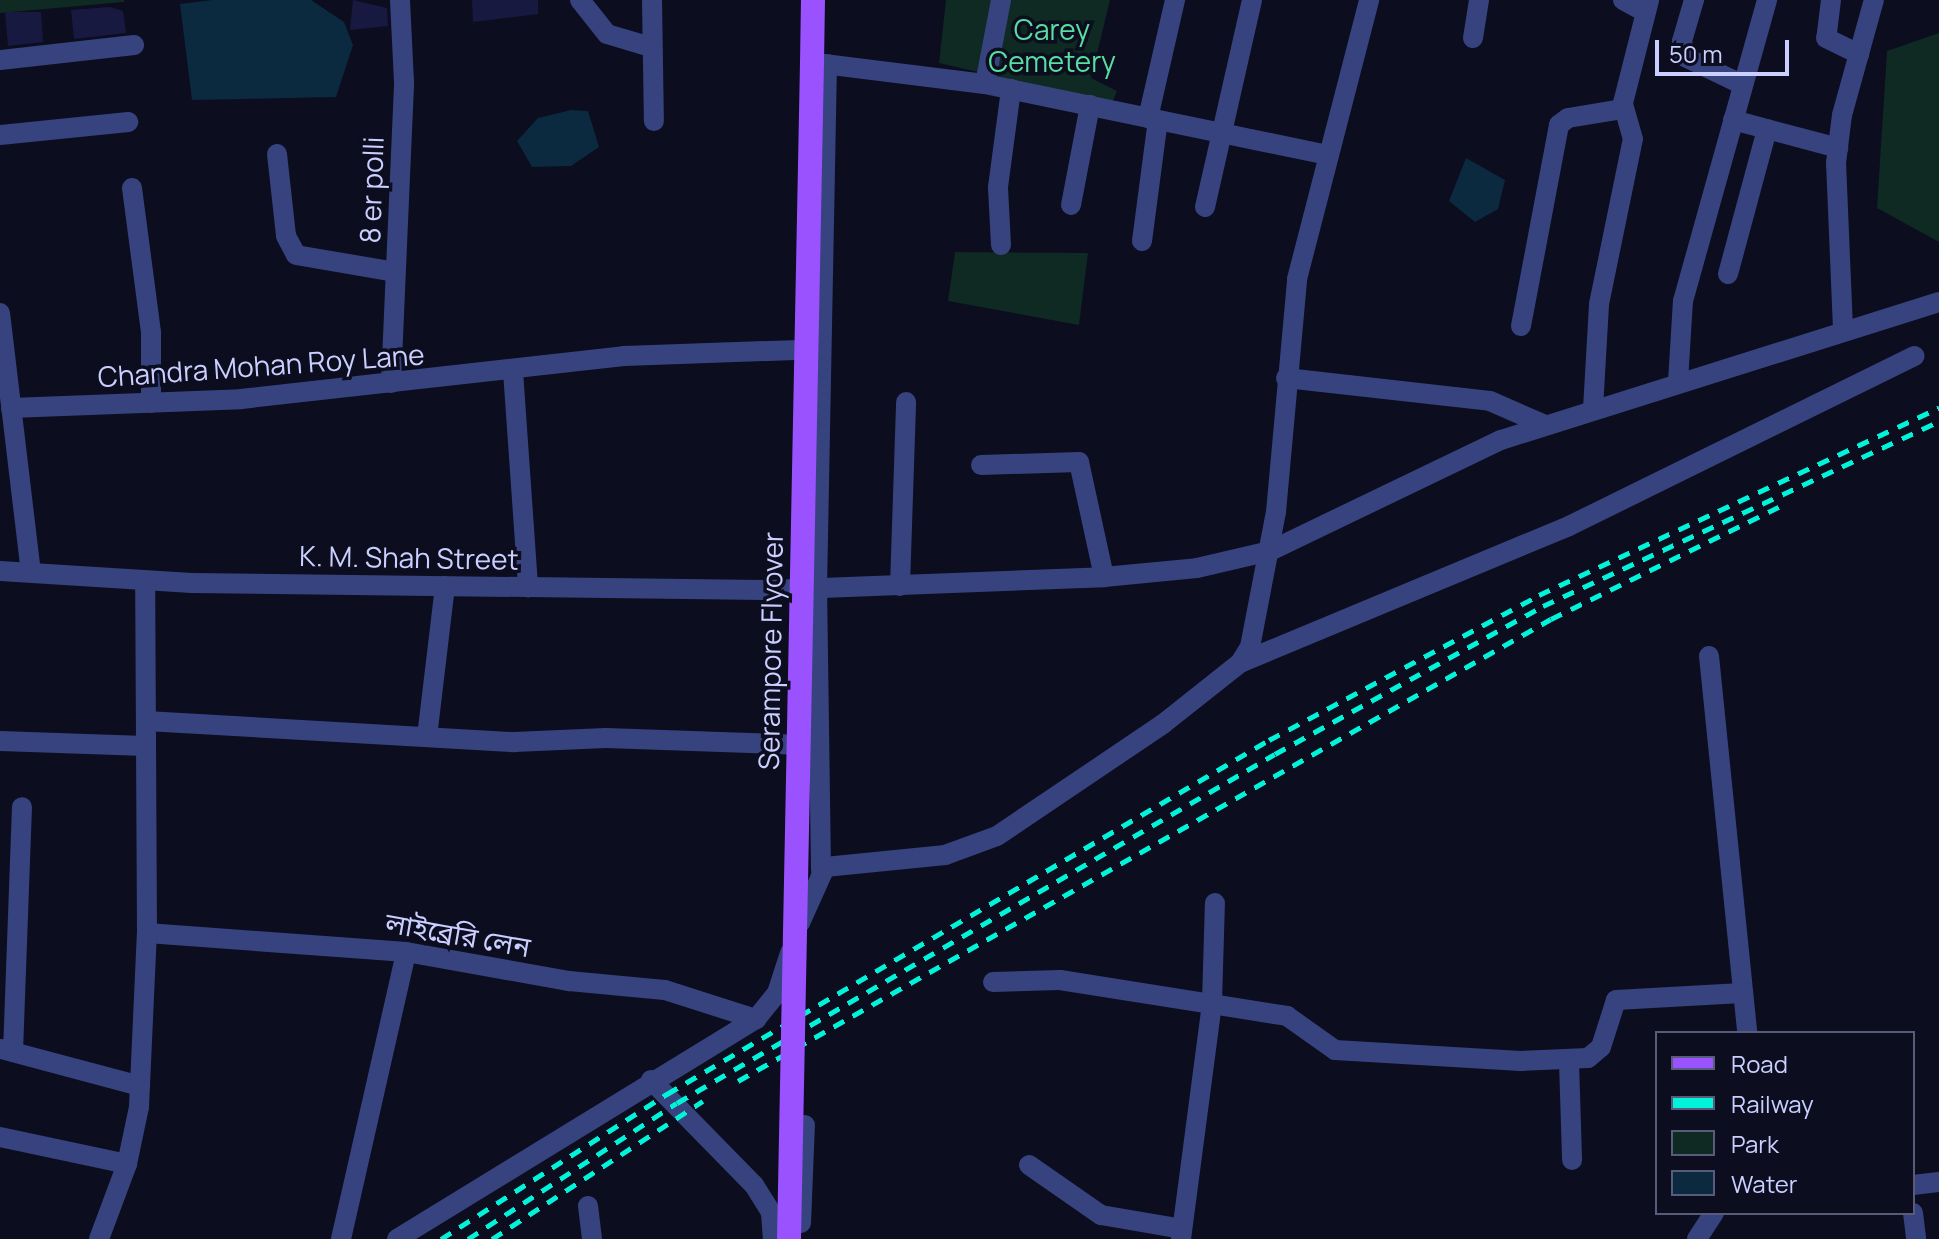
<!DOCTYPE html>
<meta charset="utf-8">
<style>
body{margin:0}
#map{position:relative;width:1939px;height:1239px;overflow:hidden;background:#0c0d1f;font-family:Manrope,"Noto Sans Bengali",sans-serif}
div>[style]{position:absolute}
.green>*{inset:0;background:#0f2923}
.water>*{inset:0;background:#0b293f}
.building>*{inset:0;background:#181940}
.minor>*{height:20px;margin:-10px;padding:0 10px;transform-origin:10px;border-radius:10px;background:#37437e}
.major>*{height:24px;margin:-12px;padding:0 12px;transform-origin:12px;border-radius:12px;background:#9a52fe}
.rail>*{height:5px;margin-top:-2.5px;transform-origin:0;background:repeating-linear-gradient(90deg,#01f4da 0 12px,transparent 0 22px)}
.major-bridge>*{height:24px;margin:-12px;padding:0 12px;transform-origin:12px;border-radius:12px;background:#9a52fe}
span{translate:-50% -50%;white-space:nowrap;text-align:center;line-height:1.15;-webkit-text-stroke:7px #0c0d1f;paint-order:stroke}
.park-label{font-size:28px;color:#57dea0}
.street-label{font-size:28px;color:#cacfff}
.legend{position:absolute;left:1655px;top:1031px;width:260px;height:184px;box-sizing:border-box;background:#0c0d1f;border:2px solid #585b79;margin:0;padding:10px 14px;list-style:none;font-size:24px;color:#cacfff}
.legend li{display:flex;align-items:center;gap:16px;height:40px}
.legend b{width:40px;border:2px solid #585b79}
.scale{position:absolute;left:1655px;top:40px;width:134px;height:36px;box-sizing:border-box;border:4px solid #cacfff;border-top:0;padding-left:10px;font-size:24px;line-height:28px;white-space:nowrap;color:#cacfff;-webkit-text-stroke:6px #0c0d1f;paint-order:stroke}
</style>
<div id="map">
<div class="green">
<i style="clip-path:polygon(0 0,124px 0,124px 2px,0 13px)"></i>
<i style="clip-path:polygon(946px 0,1110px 0,1091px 78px,1117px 91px,1112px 103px,939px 63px)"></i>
<i style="clip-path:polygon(1939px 33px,1939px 242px,1877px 208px,1887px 51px)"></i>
<i style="clip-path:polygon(955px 252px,1088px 253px,1079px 325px,948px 301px)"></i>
</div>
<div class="water">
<i style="clip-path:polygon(212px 0,311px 0,344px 22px,353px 45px,336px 97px,192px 100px,180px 4px)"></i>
<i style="clip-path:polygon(571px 110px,588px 111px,599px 147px,571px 166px,532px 167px,517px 141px,538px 118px)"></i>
<i style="clip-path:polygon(1466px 158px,1505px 180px,1498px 209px,1475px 222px,1449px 201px)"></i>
</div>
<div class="building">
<i style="clip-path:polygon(353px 0,387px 8px,388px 26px,350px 30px)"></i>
<i style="clip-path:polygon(472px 0,538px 0,538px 14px,473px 22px)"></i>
<i style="clip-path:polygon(110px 7px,123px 11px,126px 33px,74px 39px,71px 10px)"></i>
<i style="clip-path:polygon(5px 12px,41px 12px,43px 42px,8px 46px)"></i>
</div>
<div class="minor">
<i style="left:580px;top:0;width:43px;rotate:51.5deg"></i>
<i style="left:607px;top:34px;width:46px;rotate:16.5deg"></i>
<i style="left:652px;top:0;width:121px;rotate:89.1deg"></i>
<i style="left:1623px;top:0;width:25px;rotate:29deg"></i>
<i style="left:1694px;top:0;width:43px;rotate:106.3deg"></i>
<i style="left:1682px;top:41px;width:16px;rotate:79deg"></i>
<i style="left:1685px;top:57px;width:64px;rotate:25.8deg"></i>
<i style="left:1831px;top:0;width:38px;rotate:97deg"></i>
<i style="left:1826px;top:38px;width:37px;rotate:26deg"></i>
<i style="left:1473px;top:38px;width:38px;rotate:-81deg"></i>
<i style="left:0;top:60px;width:135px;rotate:-6.4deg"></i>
<i style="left:816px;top:63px;width:170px;rotate:7.1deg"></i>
<i style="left:985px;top:84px;width:350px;rotate:11.7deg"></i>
<i style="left:985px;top:84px;width:86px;rotate:-79.2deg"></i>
<i style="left:1148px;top:118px;width:121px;rotate:-77.1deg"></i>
<i style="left:1733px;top:120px;width:109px;rotate:14.9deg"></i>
<i style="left:0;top:135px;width:129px;rotate:-5.8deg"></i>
<i style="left:277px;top:154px;width:82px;rotate:83.7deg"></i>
<i style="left:286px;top:236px;width:21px;rotate:62deg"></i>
<i style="left:296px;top:255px;width:100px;rotate:9.7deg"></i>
<i style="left:132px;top:188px;width:145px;rotate:82.5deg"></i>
<i style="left:151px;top:332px;width:71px;rotate:90deg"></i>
<i style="left:1071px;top:205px;width:102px;rotate:-79.2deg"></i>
<i style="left:1205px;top:207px;width:212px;rotate:-77.2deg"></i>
<i style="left:1142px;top:241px;width:122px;rotate:-82.5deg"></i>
<i style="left:1001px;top:245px;width:58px;rotate:-93deg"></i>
<i style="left:998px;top:187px;width:99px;rotate:-82.4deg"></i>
<i style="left:1728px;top:274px;width:150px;rotate:-74.9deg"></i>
<i style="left:0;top:313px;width:261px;rotate:83.2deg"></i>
<i style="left:1521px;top:326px;width:205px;rotate:-79.3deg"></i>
<i style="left:1559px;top:125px;width:11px;rotate:-38deg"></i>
<i style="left:1568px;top:118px;width:56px;rotate:-9.3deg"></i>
<i style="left:1843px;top:329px;width:166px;rotate:-92.4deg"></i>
<i style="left:1836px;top:163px;width:48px;rotate:-82.9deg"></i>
<i style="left:1842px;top:115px;width:119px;rotate:-74.5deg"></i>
<i style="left:513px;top:371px;width:217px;rotate:86deg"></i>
<i style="left:1286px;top:378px;width:205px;rotate:6.4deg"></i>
<i style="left:1490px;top:401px;width:60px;rotate:23.6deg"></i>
<i style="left:1678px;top:382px;width:81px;rotate:-86.5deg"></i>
<i style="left:1683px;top:301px;width:313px;rotate:-74.4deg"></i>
<i style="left:391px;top:383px;width:301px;rotate:-87.5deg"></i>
<i style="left:404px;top:82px;width:82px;rotate:-92.8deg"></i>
<i style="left:11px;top:408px;width:230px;rotate:-2.2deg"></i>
<i style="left:241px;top:399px;width:385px;rotate:-6.4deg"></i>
<i style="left:624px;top:356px;width:197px;rotate:-2deg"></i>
<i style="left:1593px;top:409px;width:105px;rotate:-86.7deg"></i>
<i style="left:1599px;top:304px;width:168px;rotate:-78.4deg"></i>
<i style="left:1633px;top:139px;width:37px;rotate:-106deg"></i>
<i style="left:1623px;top:103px;width:106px;rotate:-75.8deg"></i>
<i style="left:981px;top:465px;width:98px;rotate:-1.8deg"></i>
<i style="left:1079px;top:462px;width:118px;rotate:77.7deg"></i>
<i style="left:0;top:571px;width:192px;rotate:3.6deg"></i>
<i style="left:192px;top:583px;width:577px;rotate:0.7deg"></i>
<i style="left:769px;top:590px;width:335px;rotate:-2.2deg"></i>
<i style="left:1104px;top:577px;width:93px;rotate:-5.5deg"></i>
<i style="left:1197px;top:568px;width:75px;rotate:-13.1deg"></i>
<i style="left:1270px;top:551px;width:256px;rotate:-25.7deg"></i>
<i style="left:1501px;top:440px;width:459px;rotate:-17.5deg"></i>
<i style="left:900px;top:586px;width:184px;rotate:-88.1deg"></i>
<i style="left:1709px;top:656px;width:379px;rotate:84.2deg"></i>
<i style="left:1240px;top:663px;width:356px;rotate:-22.6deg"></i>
<i style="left:1569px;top:526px;width:385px;rotate:-26.2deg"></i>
<i style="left:146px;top:721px;width:369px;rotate:3.3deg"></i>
<i style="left:514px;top:742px;width:92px;rotate:-2.5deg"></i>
<i style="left:606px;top:738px;width:205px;rotate:2deg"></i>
<i style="left:427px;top:737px;width:152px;rotate:-83.2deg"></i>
<i style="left:0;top:741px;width:145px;rotate:2deg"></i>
<i style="left:821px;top:870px;width:281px;rotate:-90.8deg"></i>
<i style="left:817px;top:589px;width:525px;rotate:-88.91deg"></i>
<i style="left:800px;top:923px;width:61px;rotate:-65.9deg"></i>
<i style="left:825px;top:867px;width:121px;rotate:-5.7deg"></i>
<i style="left:945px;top:855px;width:55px;rotate:-20.1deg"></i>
<i style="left:997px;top:836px;width:200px;rotate:-34deg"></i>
<i style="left:1163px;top:724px;width:98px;rotate:-38.4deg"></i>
<i style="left:1240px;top:663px;width:19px;rotate:-58deg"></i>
<i style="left:1250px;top:647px;width:137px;rotate:-79.1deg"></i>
<i style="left:1276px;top:512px;width:234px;rotate:-84.8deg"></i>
<i style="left:1297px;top:279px;width:288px;rotate:-75.5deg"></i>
<i style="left:147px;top:933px;width:260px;rotate:4.2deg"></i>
<i style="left:406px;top:952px;width:166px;rotate:10.1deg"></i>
<i style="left:569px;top:981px;width:96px;rotate:5.4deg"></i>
<i style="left:665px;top:990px;width:96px;rotate:17.7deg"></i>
<i style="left:993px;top:982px;width:67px;rotate:-1.7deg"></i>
<i style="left:1060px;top:980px;width:230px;rotate:9deg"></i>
<i style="left:1287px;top:1016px;width:59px;rotate:35.3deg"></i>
<i style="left:1335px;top:1050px;width:186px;rotate:3.4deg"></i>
<i style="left:1521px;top:1061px;width:67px;rotate:-2.6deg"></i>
<i style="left:1588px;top:1058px;width:17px;rotate:-40deg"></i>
<i style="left:1601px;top:1047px;width:49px;rotate:-72.3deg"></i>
<i style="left:1616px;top:1000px;width:126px;rotate:-3.2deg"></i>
<i style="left:1px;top:1049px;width:144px;rotate:14.9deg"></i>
<i style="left:13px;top:1052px;width:245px;rotate:-87.9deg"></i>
<i style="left:1569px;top:1062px;width:98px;rotate:88.2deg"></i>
<i style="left:651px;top:1080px;width:147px;rotate:45.6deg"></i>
<i style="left:754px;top:1185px;width:32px;rotate:58deg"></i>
<i style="left:771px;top:1212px;width:27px;rotate:86deg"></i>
<i style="left:0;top:1137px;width:130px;rotate:12deg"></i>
<i style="left:1029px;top:1165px;width:88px;rotate:34.8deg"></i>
<i style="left:1101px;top:1215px;width:82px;rotate:9.8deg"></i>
<i style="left:1913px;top:1185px;width:26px;rotate:-7deg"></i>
<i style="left:588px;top:1206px;width:33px;rotate:83deg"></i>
<i style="left:1913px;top:1213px;width:26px;rotate:83deg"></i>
<i style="left:801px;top:1223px;width:98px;rotate:-87.7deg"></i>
<i style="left:99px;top:1239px;width:80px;rotate:-69.5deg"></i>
<i style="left:127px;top:1164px;width:58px;rotate:-78.1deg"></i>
<i style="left:139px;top:1107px;width:174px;rotate:-87.4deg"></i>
<i style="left:147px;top:933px;width:352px;rotate:-90.3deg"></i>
<i style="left:341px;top:1239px;width:294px;rotate:-77.2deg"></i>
<i style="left:397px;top:1239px;width:421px;rotate:-31.5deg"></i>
<i style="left:756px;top:1019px;width:33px;rotate:-51deg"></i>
<i style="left:777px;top:993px;width:42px;rotate:-72deg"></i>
<i style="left:1181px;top:1239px;width:239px;rotate:-82.5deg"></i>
<i style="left:1212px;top:1002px;width:99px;rotate:-88.3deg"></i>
<i style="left:1697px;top:1239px;width:31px;rotate:-57deg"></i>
</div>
<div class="major">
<i style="left:812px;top:63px;width:63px;rotate:-89.1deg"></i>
</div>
<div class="rail">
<i style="left:738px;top:1081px;width:935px;rotate:-29.61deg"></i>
<i style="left:1551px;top:619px;width:261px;rotate:-26.2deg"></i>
<i style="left:441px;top:1239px;width:269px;rotate:-32.7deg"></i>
<i style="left:667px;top:1094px;width:698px;rotate:-30.46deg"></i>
<i style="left:1269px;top:740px;width:306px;rotate:-28.2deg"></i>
<i style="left:1539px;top:595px;width:442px;rotate:-25.1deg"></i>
<i style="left:468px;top:1239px;width:249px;rotate:-33.1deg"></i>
<i style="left:677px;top:1103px;width:692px;rotate:-30.27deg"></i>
<i style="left:1275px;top:754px;width:306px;rotate:-28.9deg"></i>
<i style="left:1543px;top:606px;width:437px;rotate:-25deg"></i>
<i style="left:492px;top:1239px;width:252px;rotate:-33.2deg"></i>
</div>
<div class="major-bridge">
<i style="left:789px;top:1239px;width:1176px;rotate:-88.88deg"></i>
</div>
<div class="park-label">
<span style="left:1052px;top:45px">Carey<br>Cemetery</span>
</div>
<div class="street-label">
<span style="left:371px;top:190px;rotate:-88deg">8 er polli</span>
<span style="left:261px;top:365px;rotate:-4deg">Chandra Mohan Roy Lane</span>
<span style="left:409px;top:557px;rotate:1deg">K. M. Shah Street</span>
<span style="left:770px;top:651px;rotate:-89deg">Serampore Flyover</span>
<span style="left:458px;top:934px;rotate:10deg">লাইব্রেরি লেন</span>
</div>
<ul class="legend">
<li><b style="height:10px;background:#9a52fe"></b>Road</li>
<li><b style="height:10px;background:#01f4da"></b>Railway</li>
<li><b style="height:22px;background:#0f2923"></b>Park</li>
<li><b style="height:22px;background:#0b293f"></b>Water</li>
</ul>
<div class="scale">50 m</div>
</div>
